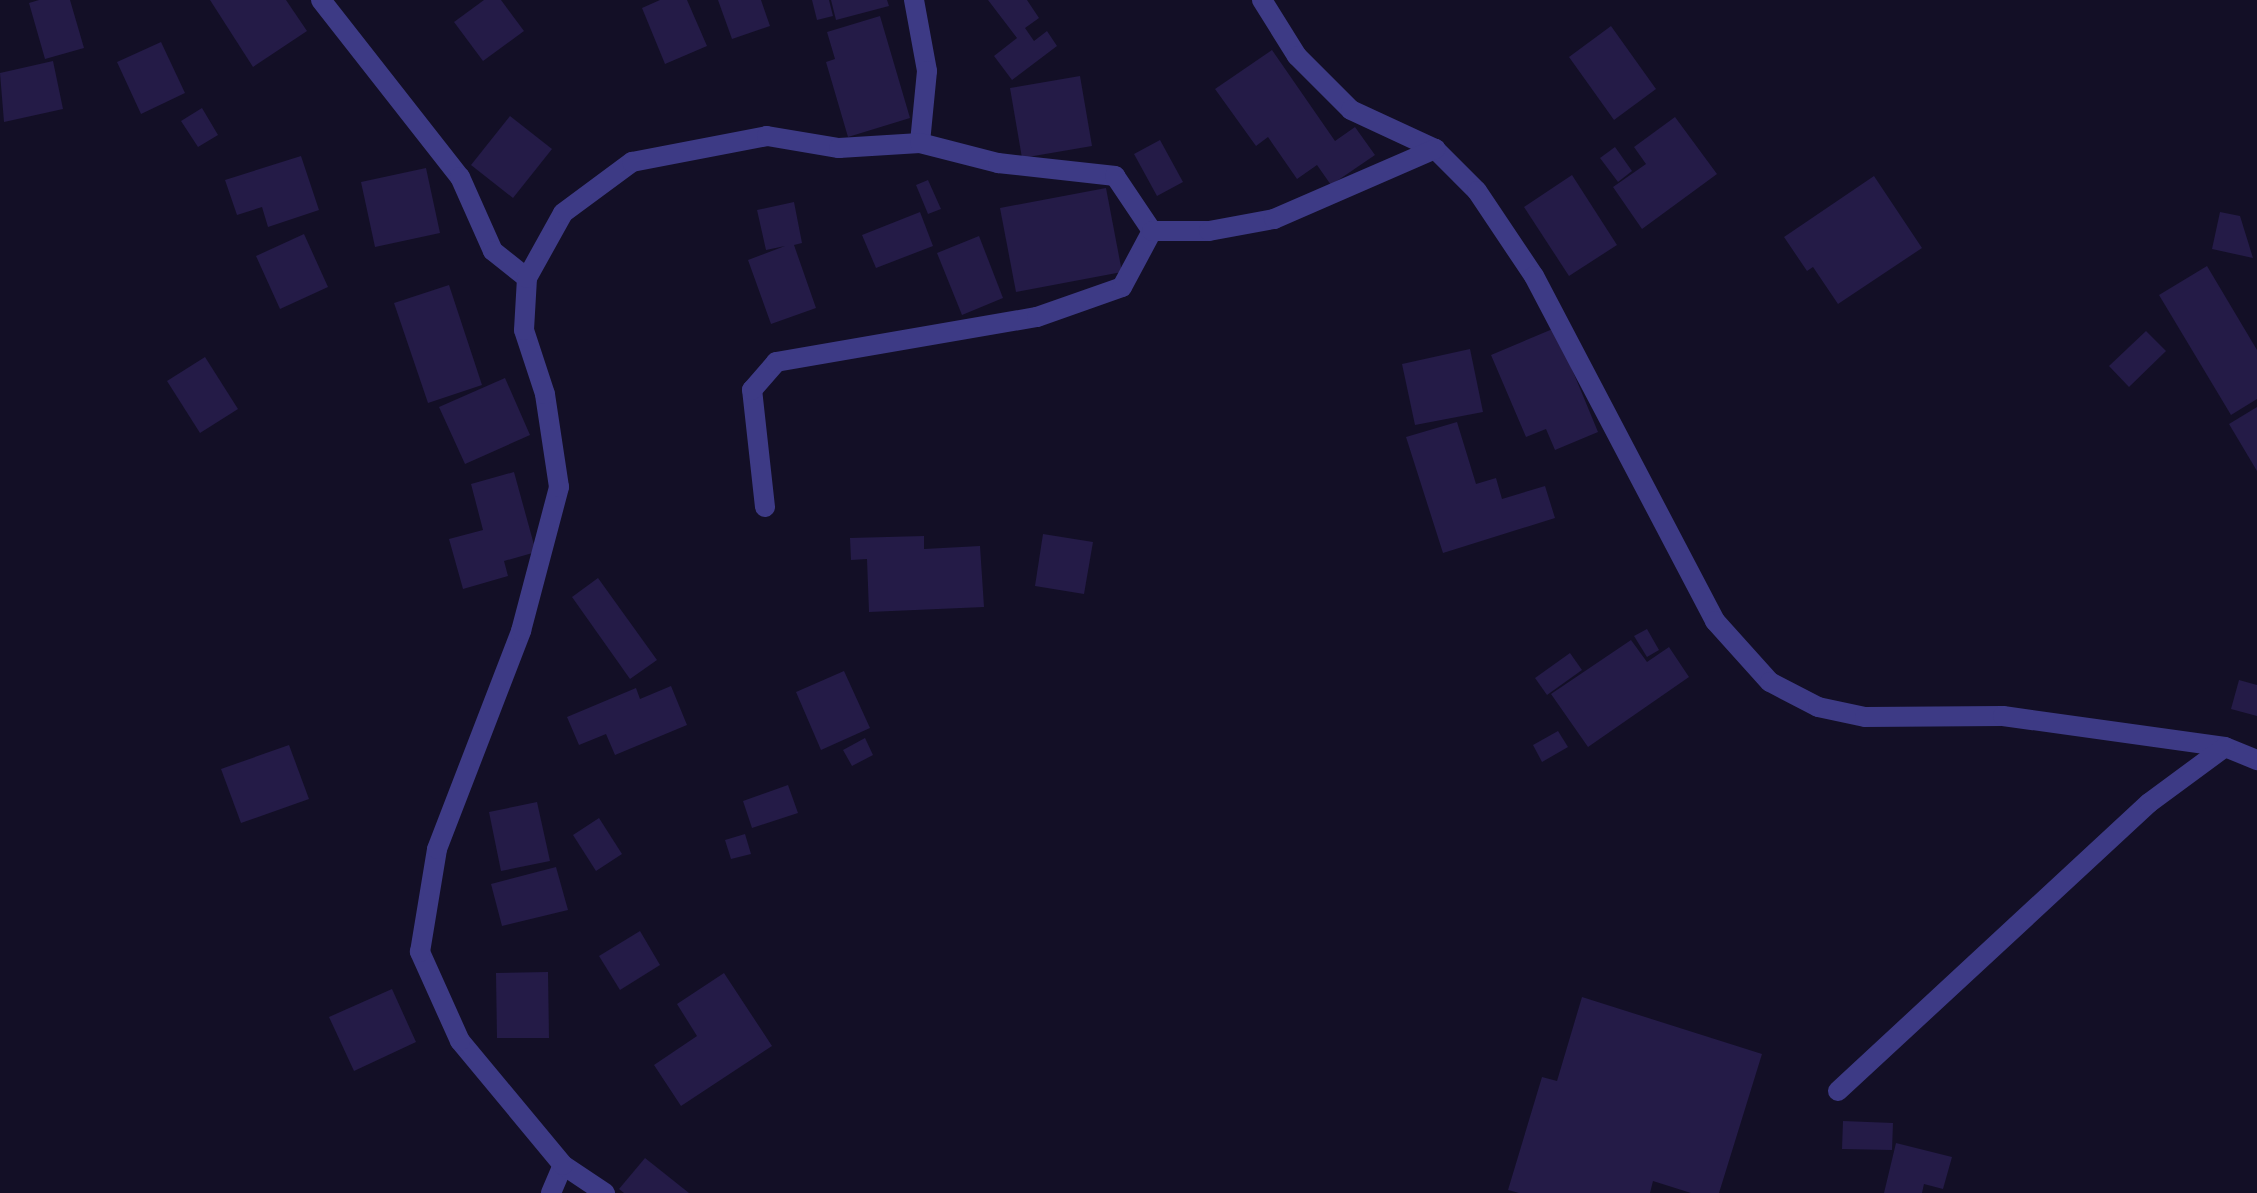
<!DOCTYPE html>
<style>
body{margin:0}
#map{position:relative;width:2257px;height:1193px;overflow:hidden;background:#130f26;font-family:Commissioner,sans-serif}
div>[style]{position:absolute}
.building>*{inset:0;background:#241b47}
.minor>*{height:20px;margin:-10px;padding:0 10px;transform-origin:10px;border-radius:10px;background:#3d3a85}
span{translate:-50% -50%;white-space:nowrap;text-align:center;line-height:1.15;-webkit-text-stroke:8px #130f26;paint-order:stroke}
</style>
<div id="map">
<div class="building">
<i style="clip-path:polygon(39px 0,70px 0,84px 48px,45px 59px,29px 3px)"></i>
<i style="clip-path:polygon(210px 0,286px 0,307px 31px,253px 67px)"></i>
<i style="clip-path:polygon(484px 0,501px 0,524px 31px,483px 61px,454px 22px)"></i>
<i style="clip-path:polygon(660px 0,687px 0,707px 46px,665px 64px,642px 8px)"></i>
<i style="clip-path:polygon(718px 0,761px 0,770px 26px,732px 39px)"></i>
<i style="clip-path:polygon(812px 0,829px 0,833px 16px,817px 20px)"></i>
<i style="clip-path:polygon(831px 0,887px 0,889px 6px,836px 20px)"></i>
<i style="clip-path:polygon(988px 0,1027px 0,1039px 18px,1025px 28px,1034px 41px,1047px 31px,1057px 46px,1012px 80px,994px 56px,1017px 38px)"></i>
<i style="clip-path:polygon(880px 16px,910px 118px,848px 137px,826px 62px,835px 59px,827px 32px)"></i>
<i style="clip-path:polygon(1611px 26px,1656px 89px,1614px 120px,1569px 57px)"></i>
<i style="clip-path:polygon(161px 42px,185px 93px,141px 114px,117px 62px)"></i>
<i style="clip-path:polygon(1272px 50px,1335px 141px,1355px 127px,1375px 155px,1331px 185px,1317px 165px,1297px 179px,1268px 137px,1256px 146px,1215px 89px)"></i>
<i style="clip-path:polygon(53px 61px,63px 109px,4px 122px,0 73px)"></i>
<i style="clip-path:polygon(1080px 76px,1092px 146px,1022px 158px,1010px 88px)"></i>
<i style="clip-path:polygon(202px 108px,218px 135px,198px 147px,181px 121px)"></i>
<i style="clip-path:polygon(510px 116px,552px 149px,513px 198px,471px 165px)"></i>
<i style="clip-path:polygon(1675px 117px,1717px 174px,1642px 229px,1613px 187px,1646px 164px,1634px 147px)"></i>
<i style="clip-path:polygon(1160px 140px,1183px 182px,1157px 196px,1134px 154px)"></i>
<i style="clip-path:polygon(1615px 147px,1632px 171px,1618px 182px,1600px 158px)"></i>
<i style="clip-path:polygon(301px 156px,319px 210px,268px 227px,262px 207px,237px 215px,225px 180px)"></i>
<i style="clip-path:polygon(426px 168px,440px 233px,375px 247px,361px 182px)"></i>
<i style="clip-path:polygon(1572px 175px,1617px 245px,1569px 276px,1524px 207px)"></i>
<i style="clip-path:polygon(1874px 176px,1922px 248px,1838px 304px,1813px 267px,1807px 271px,1784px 237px)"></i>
<i style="clip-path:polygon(928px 180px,941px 209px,928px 214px,916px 185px)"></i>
<i style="clip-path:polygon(1106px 188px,1122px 272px,1016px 292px,1000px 208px)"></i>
<i style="clip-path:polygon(794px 202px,802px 243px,794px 245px,816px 308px,771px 324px,748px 260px,785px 246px,766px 250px,757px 210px)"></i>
<i style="clip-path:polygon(920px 212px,933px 246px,876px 268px,862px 235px)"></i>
<i style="clip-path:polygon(2220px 212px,2240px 216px,2253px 258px,2212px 249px)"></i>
<i style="clip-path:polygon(304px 234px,328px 287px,280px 309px,256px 256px)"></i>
<i style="clip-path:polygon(979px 236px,1003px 298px,962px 315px,937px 253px)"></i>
<i style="clip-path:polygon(2207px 266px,2257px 350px,2257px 399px,2231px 415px,2159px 295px)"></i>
<i style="clip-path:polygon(449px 285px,482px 385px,428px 403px,394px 303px)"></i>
<i style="clip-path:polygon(1555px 328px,1598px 432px,1555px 450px,1546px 429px,1526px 437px,1491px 355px)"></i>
<i style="clip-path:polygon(2146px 331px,2166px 351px,2129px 387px,2109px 366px)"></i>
<i style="clip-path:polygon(1470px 349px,1483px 412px,1415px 425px,1402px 364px)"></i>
<i style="clip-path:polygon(205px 357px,238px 409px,200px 433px,167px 381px)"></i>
<i style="clip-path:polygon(505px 378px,530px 435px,465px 464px,439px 407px)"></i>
<i style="clip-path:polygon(2257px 407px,2257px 471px,2229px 424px)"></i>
<i style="clip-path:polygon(1457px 422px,1476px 484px,1496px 478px,1502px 499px,1545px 486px,1555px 518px,1443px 553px,1406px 437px)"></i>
<i style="clip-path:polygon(514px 472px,536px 552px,504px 561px,508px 576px,463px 589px,449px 539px,483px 530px,471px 484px)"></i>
<i style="clip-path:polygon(1043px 534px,1093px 542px,1084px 594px,1035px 586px)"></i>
<i style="clip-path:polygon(924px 536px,924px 549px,980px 546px,984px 607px,869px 612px,867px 559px,851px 560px,850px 538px)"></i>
<i style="clip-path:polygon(598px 578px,657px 660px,630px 679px,572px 597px)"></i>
<i style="clip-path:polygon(1647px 629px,1659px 650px,1647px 657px,1634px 636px)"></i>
<i style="clip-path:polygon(1631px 640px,1647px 662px,1669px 647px,1689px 677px,1588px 747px,1551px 694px)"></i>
<i style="clip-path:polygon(1570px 653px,1582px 670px,1547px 695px,1535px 678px)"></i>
<i style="clip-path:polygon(844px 671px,870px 728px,821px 750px,796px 692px)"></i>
<i style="clip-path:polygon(2239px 680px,2257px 685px,2257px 716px,2231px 709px)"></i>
<i style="clip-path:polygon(671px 686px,687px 725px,615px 755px,606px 734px,579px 745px,567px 717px,636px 688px,640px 699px)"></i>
<i style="clip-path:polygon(1558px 731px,1568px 747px,1542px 762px,1533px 745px)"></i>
<i style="clip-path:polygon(865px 738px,873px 755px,852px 766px,843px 750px)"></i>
<i style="clip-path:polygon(289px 745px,309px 799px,241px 823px,221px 769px)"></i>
<i style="clip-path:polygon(788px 785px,798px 813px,752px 828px,743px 801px)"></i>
<i style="clip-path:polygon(537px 802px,550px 861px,501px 871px,489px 812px)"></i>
<i style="clip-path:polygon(599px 818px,622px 854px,596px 871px,573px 835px)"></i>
<i style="clip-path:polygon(745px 834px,751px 854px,731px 859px,725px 840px)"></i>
<i style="clip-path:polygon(556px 867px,568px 910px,502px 926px,491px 884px)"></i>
<i style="clip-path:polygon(640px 931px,660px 965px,620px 990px,599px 956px)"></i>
<i style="clip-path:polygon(548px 972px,549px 1038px,497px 1038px,496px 973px)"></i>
<i style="clip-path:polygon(724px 973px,772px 1046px,681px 1106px,654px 1065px,697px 1036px,677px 1004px)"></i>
<i style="clip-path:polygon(392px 989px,416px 1042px,354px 1071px,329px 1017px)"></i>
<i style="clip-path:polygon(1582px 997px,1762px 1054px,1719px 1193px,1691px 1193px,1653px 1181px,1650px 1193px,1519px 1193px,1508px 1190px,1542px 1077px,1557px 1081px)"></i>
<i style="clip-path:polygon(1843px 1121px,1893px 1123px,1892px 1150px,1842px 1149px)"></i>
<i style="clip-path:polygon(1896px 1143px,1952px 1157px,1943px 1189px,1924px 1184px,1922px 1193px,1884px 1193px)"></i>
<i style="clip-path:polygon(645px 1158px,689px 1193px,624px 1193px,619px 1189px)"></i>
</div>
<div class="minor">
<i style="left:321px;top:0;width:225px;rotate:51.9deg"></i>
<i style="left:460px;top:177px;width:81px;rotate:66deg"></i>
<i style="left:493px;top:251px;width:43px;rotate:38.5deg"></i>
<i style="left:914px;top:0;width:72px;rotate:79.6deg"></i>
<i style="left:927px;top:71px;width:72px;rotate:95.6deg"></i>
<i style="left:1262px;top:0;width:66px;rotate:58deg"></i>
<i style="left:1297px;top:56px;width:76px;rotate:45deg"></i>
<i style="left:1351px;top:110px;width:93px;rotate:24.9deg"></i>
<i style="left:1435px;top:149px;width:59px;rotate:45deg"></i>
<i style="left:1477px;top:191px;width:102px;rotate:56.2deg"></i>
<i style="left:1534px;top:276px;width:390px;rotate:62.3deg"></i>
<i style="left:1715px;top:621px;width:82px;rotate:48deg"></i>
<i style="left:1770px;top:682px;width:54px;rotate:27.5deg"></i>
<i style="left:1818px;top:707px;width:48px;rotate:12deg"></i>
<i style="left:1865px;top:717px;width:138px;rotate:-0.4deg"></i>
<i style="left:2003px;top:716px;width:224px;rotate:7.9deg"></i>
<i style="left:2225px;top:747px;width:35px;rotate:22deg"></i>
<i style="left:765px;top:507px;width:118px;rotate:-96.3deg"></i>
<i style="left:752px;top:390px;width:37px;rotate:-49deg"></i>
<i style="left:776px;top:362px;width:265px;rotate:-9.8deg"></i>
<i style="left:1037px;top:317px;width:90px;rotate:-19.4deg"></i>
<i style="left:1122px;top:287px;width:64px;rotate:-61.8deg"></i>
<i style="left:1838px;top:1091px;width:424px;rotate:-42.8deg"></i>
<i style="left:2149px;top:803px;width:94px;rotate:-36.4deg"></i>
<i style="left:551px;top:1193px;width:30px;rotate:-67deg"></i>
<i style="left:605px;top:1193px;width:50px;rotate:-146.3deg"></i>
<i style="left:563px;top:1165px;width:161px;rotate:-129.7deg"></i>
<i style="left:460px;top:1041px;width:98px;rotate:-114.2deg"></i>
<i style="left:420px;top:952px;width:104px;rotate:-80.6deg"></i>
<i style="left:437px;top:849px;width:234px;rotate:-68.9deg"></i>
<i style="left:521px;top:631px;width:149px;rotate:-75.2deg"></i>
<i style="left:559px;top:487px;width:94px;rotate:-98.6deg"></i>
<i style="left:545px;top:394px;width:67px;rotate:-108.2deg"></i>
<i style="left:524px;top:330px;width:52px;rotate:-86.7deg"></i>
<i style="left:527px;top:278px;width:74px;rotate:-61deg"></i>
<i style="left:563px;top:213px;width:86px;rotate:-36.5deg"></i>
<i style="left:632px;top:162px;width:137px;rotate:-10.9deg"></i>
<i style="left:767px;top:136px;width:73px;rotate:9.5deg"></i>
<i style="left:839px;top:148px;width:81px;rotate:-3.5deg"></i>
<i style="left:920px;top:143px;width:81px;rotate:14.4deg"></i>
<i style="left:998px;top:163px;width:118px;rotate:6.3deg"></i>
<i style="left:1115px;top:176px;width:66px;rotate:56.1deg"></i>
<i style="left:1152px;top:231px;width:57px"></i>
<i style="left:1209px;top:231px;width:66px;rotate:-10.5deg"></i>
<i style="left:1274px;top:219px;width:176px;rotate:-23.5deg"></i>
</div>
</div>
